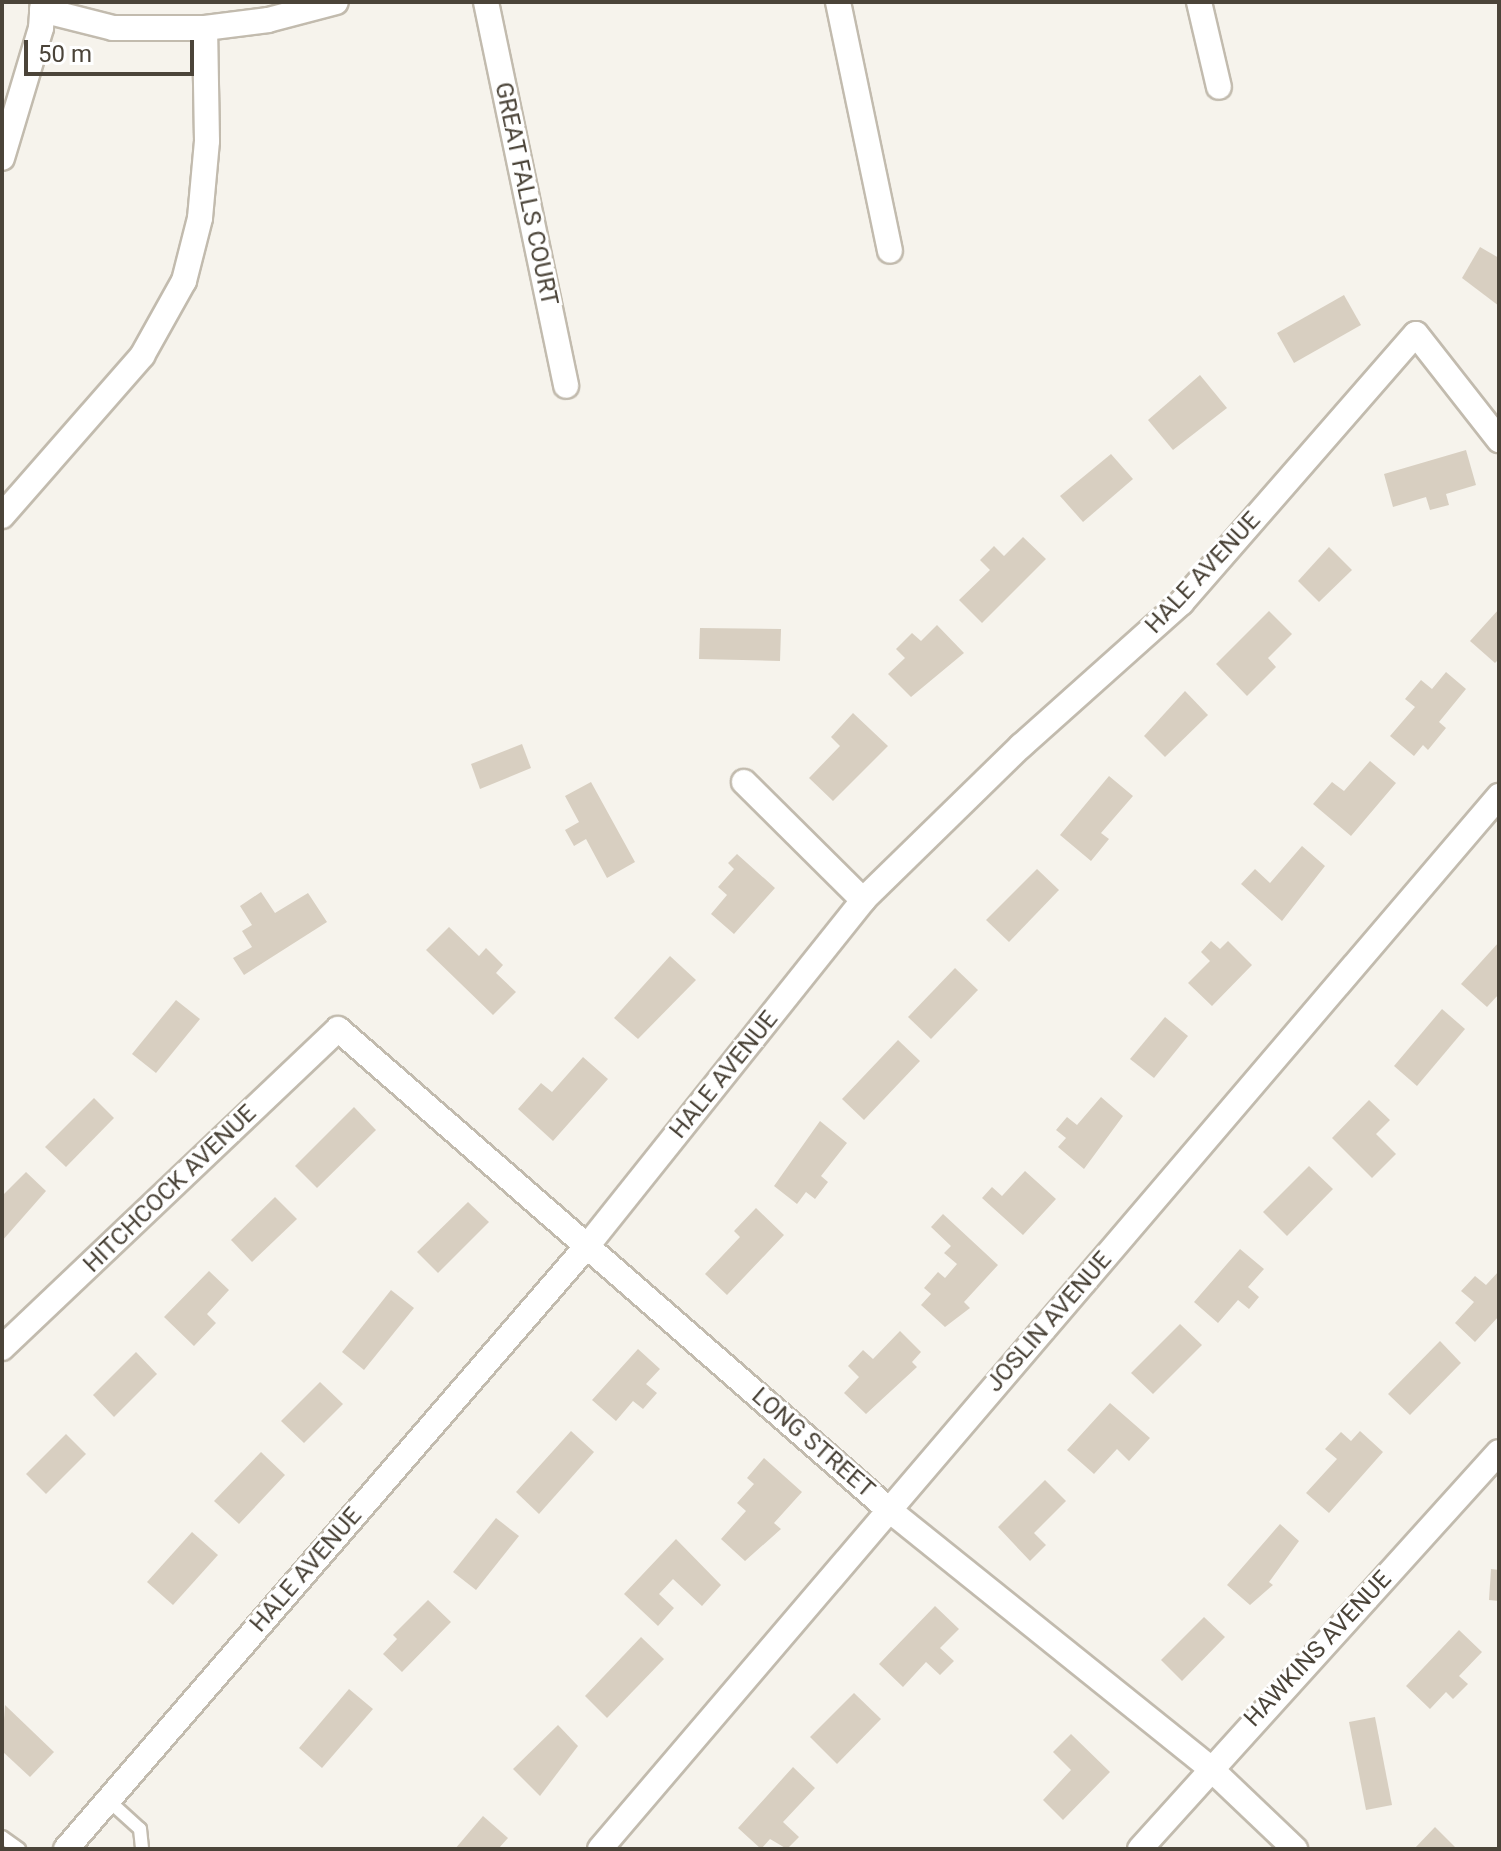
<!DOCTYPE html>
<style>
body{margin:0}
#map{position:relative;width:1501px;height:1851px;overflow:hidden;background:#f6f3ec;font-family:Roboto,sans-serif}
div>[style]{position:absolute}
.building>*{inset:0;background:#d8cfc1}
.roads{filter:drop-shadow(2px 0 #c2bbae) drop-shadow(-2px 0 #c2bbae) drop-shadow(0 2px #c2bbae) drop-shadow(0 -2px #c2bbae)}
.lane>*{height:12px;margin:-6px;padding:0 6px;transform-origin:6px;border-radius:6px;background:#fff}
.street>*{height:24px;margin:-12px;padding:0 12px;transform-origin:12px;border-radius:12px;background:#fff}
span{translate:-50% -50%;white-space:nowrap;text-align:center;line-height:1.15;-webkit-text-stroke:6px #fff;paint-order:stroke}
.street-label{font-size:24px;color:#4b4439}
.frame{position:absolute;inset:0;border:4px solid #4b4439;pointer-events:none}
.scale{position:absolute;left:24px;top:40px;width:170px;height:36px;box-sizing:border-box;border:4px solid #4b4439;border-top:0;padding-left:10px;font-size:24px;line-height:28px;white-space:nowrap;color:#4b4439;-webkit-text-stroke:6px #fff;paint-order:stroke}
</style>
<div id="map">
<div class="building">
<i style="clip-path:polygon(1480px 247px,1499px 258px,1499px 306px,1462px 278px)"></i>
<i style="clip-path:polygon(1344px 295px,1361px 325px,1294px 363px,1277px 333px)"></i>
<i style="clip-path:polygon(1200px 375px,1227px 408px,1173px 450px,1148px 420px)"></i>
<i style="clip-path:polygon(1466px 450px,1476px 485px,1446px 494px,1449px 505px,1430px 510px,1426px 497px,1393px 507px,1384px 474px)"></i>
<i style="clip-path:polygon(1111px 454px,1133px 479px,1083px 522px,1060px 496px)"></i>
<i style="clip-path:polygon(1023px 537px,1046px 559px,982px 623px,959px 600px,990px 570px,980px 560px,994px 546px,1004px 556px)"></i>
<i style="clip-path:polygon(1329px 547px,1352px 570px,1319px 602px,1298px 581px)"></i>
<i style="clip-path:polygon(1499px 609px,1499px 659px,1495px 663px,1470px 641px)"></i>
<i style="clip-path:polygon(1269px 611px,1292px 634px,1268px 658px,1276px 667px,1247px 696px,1216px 664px)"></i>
<i style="clip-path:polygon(937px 625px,964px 653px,911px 697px,888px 674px,905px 658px,896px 649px,912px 633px,921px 641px)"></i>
<i style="clip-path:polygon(700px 628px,781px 629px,780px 661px,699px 659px)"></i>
<i style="clip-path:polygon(1446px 672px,1466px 689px,1439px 722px,1446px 728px,1428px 750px,1423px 745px,1414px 756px,1390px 736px,1415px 707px,1405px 699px,1421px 680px,1432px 689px)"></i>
<i style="clip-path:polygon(1185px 691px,1208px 715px,1165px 757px,1144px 736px)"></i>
<i style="clip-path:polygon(853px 713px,888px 746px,833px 801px,809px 778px,840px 746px,831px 737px)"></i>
<i style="clip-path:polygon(522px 744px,531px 768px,480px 789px,471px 764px)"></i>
<i style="clip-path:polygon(1370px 761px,1396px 783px,1351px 836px,1313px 804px,1332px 782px,1344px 791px)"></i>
<i style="clip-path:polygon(1109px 776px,1133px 796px,1101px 833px,1109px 839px,1091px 861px,1060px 835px)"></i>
<i style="clip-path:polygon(591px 782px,635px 862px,607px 878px,586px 839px,574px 846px,565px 830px,579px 822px,565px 796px)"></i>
<i style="clip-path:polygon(1302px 846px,1325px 866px,1282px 921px,1241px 884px,1255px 869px,1270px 883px)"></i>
<i style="clip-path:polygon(737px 854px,775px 888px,734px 934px,711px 914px,727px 895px,718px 887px,734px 869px,728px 863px)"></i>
<i style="clip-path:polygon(1037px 869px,1059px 890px,1009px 942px,986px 920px)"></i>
<i style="clip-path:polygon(261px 892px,275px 913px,308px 893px,327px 922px,244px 975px,233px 958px,252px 947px,242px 931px,252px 925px,240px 906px)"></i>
<i style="clip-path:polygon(449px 927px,479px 956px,486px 948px,503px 965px,496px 973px,516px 992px,493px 1015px,426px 950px)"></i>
<i style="clip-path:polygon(1211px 941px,1220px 949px,1228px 941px,1252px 965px,1212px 1006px,1188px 983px,1210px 961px,1201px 952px)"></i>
<i style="clip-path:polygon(1499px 942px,1499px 994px,1487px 1007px,1461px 984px)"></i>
<i style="clip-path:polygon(670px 956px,696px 980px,638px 1039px,614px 1018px)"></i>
<i style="clip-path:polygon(955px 968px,978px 990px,931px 1039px,908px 1017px)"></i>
<i style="clip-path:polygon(176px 1000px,200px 1019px,156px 1073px,132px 1054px)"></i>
<i style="clip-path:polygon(1442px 1009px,1465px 1029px,1417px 1086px,1394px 1066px)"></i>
<i style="clip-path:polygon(1165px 1017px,1188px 1036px,1154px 1078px,1130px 1059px)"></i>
<i style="clip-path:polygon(898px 1040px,920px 1061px,864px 1120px,842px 1099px)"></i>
<i style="clip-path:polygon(583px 1057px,608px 1079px,553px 1141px,518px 1109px,541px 1083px,552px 1092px)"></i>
<i style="clip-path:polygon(1101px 1097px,1123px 1116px,1084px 1169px,1058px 1147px,1066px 1138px,1056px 1130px,1067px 1117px,1077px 1125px)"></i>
<i style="clip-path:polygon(94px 1098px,114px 1118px,66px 1167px,45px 1147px)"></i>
<i style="clip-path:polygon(1369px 1100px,1390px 1120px,1376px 1134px,1396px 1154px,1372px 1178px,1332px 1138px)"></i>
<i style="clip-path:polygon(354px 1107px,376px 1130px,317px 1188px,295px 1166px)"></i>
<i style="clip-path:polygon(820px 1121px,847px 1143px,821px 1176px,828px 1182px,815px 1199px,806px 1192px,797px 1204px,774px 1186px)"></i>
<i style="clip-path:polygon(1309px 1166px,1333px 1189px,1287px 1236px,1263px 1212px)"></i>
<i style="clip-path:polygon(1025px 1171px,1056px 1199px,1023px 1235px,982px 1198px,992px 1187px,1002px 1196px)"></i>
<i style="clip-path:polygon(26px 1172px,46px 1191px,2px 1241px,2px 1196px)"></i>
<i style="clip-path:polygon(275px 1197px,297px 1219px,252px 1262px,231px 1240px)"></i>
<i style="clip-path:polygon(468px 1202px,489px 1222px,438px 1273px,417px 1252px)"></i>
<i style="clip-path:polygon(756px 1208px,784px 1235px,727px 1295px,705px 1274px,740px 1237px,734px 1231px)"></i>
<i style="clip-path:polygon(943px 1214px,998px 1265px,964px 1302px,970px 1308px,945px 1327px,921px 1305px,931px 1294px,924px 1288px,938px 1272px,945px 1278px,957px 1264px,944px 1253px,951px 1246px,931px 1227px)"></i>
<i style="clip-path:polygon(1240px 1249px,1264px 1269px,1248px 1287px,1259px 1297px,1249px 1309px,1238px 1300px,1218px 1323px,1194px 1302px)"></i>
<i style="clip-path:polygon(209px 1271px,229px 1290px,207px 1314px,216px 1323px,194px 1346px,164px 1317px)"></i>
<i style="clip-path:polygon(1499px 1271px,1499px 1316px,1475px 1342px,1455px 1323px,1474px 1302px,1461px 1291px,1475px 1276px,1486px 1285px)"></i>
<i style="clip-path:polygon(391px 1290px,414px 1308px,364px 1370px,342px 1352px)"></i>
<i style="clip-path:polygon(1180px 1324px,1202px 1345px,1153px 1394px,1131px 1373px)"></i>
<i style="clip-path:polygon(900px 1331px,921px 1352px,912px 1362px,917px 1367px,866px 1414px,844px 1393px,859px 1377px,848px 1366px,863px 1350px,873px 1359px)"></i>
<i style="clip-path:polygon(1440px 1341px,1461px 1363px,1410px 1415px,1388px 1394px)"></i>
<i style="clip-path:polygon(638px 1349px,660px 1369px,646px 1384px,657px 1393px,643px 1409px,633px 1401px,616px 1421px,592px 1400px)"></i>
<i style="clip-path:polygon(136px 1352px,157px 1374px,114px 1417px,93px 1395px)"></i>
<i style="clip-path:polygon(320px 1382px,343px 1404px,304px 1443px,281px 1421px)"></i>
<i style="clip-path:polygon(1110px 1403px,1150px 1438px,1129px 1461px,1117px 1449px,1094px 1474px,1067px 1450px)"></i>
<i style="clip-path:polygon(571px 1431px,594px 1452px,539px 1514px,516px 1492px)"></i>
<i style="clip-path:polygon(1360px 1431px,1383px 1452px,1329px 1513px,1306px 1493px,1337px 1459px,1325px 1449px,1341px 1432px,1351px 1441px)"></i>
<i style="clip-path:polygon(66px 1434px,86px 1454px,46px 1494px,26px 1474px)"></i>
<i style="clip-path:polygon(261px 1452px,285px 1475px,239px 1524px,214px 1501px)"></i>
<i style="clip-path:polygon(764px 1458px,802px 1492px,774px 1523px,781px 1529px,745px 1561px,721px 1539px,746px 1511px,737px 1503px,754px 1484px,747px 1478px)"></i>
<i style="clip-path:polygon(1045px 1480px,1066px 1501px,1034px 1533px,1046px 1545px,1030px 1561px,998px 1527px)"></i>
<i style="clip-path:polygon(496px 1518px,519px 1536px,476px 1590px,453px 1572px)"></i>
<i style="clip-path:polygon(1280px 1524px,1299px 1541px,1269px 1582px,1273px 1585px,1250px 1605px,1227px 1585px)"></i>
<i style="clip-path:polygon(192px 1532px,218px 1555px,173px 1605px,147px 1582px)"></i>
<i style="clip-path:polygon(676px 1539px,721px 1585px,702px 1606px,673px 1579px,659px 1594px,674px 1608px,658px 1626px,624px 1594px)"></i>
<i style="clip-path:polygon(1491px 1569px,1499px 1570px,1499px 1601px,1489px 1600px)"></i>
<i style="clip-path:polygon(428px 1600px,451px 1622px,402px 1672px,383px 1654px,397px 1639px,393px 1635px)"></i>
<i style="clip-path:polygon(935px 1606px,959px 1629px,940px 1648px,954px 1661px,940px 1675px,926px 1662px,903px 1687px,879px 1664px)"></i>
<i style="clip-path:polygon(1204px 1617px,1225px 1637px,1182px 1681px,1161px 1660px)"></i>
<i style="clip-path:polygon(1459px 1630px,1482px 1652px,1459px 1676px,1468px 1684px,1453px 1699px,1446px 1692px,1430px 1709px,1406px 1686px)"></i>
<i style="clip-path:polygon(641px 1637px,664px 1659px,607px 1718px,585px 1696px)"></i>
<i style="clip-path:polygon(349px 1689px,373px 1709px,322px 1768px,299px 1748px)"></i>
<i style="clip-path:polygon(854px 1693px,881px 1719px,837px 1764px,810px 1737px)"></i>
<i style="clip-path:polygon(5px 1705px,54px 1752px,30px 1777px,2px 1751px)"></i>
<i style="clip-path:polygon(1375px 1717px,1392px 1805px,1366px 1810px,1349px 1722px)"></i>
<i style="clip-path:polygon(558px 1725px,578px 1746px,540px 1796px,513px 1769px)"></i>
<i style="clip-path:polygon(1071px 1734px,1110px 1772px,1063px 1820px,1043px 1800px,1071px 1770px,1053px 1752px)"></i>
<i style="clip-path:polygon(793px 1767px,815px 1788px,783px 1822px,799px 1837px,787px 1849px,770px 1839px,761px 1849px,738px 1828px)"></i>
<i style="clip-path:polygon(483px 1816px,508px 1838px,498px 1849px,455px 1849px)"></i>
<i style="clip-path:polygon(1435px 1827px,1457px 1849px,1414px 1849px)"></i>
</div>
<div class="roads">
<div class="lane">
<i style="left:108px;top:1800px;width:43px;rotate:42.2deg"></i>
<i style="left:140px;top:1829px;width:20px;rotate:84deg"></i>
<i style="left:2px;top:1837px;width:21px;rotate:35deg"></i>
</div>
<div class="street">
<i style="left:486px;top:2px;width:392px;rotate:78.2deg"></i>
<i style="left:838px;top:2px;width:254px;rotate:78.2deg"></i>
<i style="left:1199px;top:2px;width:87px;rotate:76.8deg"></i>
<i style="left:42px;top:10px;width:73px;rotate:14.2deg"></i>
<i style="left:113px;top:28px;width:92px"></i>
<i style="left:205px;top:28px;width:64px;rotate:-7.2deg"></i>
<i style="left:268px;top:20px;width:70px;rotate:-14.8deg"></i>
<i style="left:2px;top:158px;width:136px;rotate:-73.3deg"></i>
<i style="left:41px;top:28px;width:26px;rotate:-86deg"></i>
<i style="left:2px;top:516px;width:213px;rotate:-48.8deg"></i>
<i style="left:142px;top:356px;width:86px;rotate:-60.8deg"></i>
<i style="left:184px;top:281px;width:65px;rotate:-75.7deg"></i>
<i style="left:200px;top:218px;width:77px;rotate:-84.8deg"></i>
<i style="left:207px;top:141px;width:113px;rotate:-91deg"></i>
<i style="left:744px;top:782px;width:168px;rotate:44.8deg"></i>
<i style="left:2px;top:1348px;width:463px;rotate:-43.5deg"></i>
<i style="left:338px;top:1029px;width:730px;rotate:41.11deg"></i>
<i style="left:888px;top:1509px;width:412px;rotate:38.8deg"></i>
<i style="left:1209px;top:1767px;width:119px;rotate:43.6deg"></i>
<i style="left:66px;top:1849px;width:798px;rotate:-49.17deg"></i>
<i style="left:588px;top:1245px;width:441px;rotate:-51.4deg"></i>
<i style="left:863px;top:900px;width:221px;rotate:-44.3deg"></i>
<i style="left:1021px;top:746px;width:215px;rotate:-41.8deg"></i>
<i style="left:1181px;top:603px;width:357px;rotate:-48.9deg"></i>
<i style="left:1416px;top:334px;width:135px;rotate:51.9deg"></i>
<i style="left:600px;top:1849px;width:1385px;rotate:-49.51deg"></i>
<i style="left:1140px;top:1849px;width:535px;rotate:-47.88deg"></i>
</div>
</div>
<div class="street-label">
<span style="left:526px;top:194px;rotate:78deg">GREAT FALLS COURT</span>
<span style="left:1203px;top:573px;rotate:-47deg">HALE AVENUE</span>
<span style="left:724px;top:1075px;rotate:-51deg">HALE AVENUE</span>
<span style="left:170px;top:1189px;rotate:-44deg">HITCHCOCK AVENUE</span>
<span style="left:1049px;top:1322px;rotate:-49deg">JOSLIN AVENUE</span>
<span style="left:813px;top:1443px;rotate:41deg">LONG STREET</span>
<span style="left:306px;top:1570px;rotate:-49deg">HALE AVENUE</span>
<span style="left:1318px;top:1649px;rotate:-47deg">HAWKINS AVENUE</span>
</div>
<div class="frame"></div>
<div class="scale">50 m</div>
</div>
